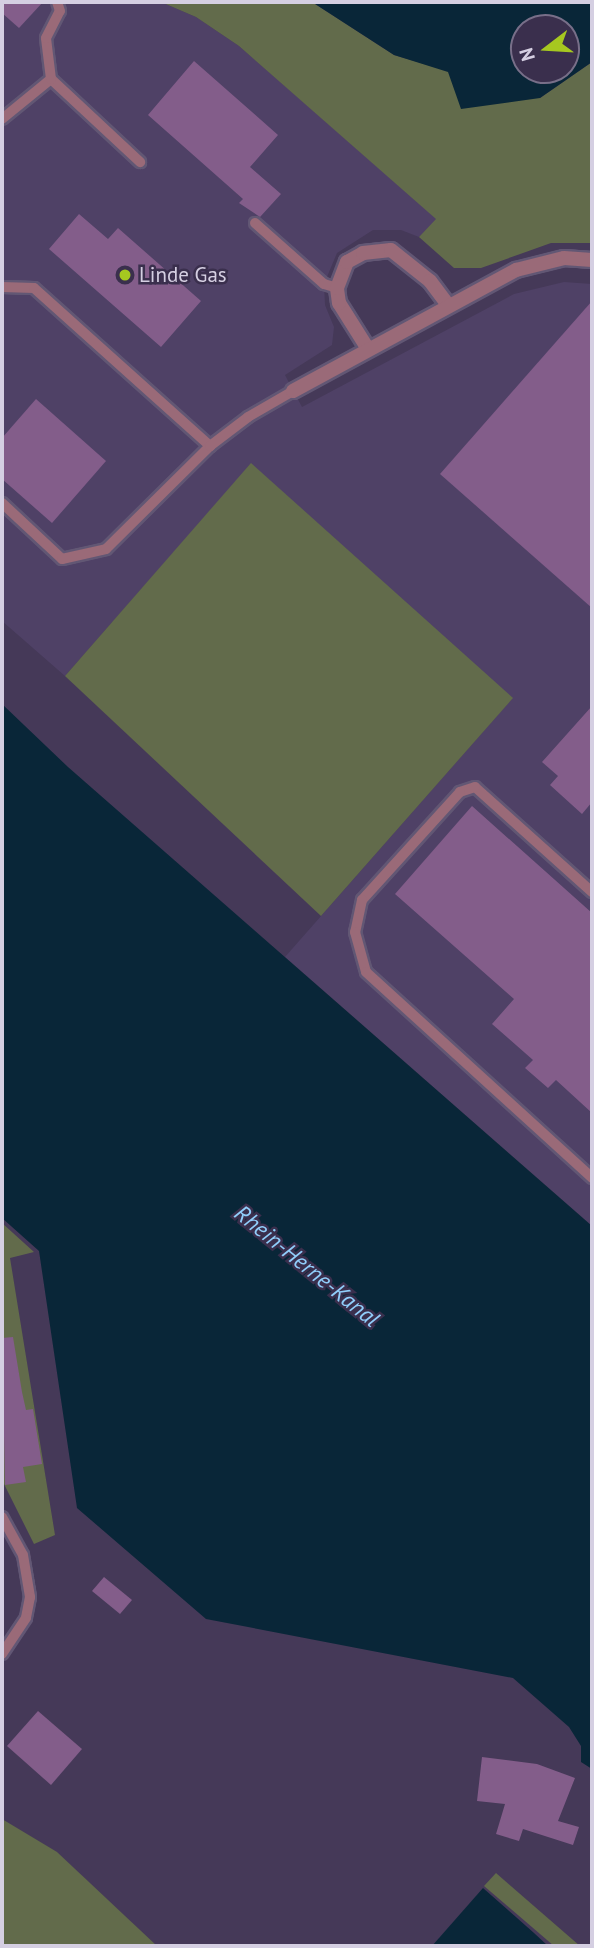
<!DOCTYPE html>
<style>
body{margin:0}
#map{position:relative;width:594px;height:1948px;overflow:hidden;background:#453958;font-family:"PT Sans",sans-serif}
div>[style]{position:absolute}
.built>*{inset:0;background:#4f4166}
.green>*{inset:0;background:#626b4b}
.water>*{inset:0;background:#092638}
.building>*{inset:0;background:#835d8a}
.roads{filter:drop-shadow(2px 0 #625774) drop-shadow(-2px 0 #625774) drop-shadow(0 2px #625774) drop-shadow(0 -2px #625774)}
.service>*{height:10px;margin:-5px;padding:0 5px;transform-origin:5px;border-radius:5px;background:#9a6a78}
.minor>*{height:14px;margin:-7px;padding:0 7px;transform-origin:7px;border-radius:7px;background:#9a6a78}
.dots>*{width:19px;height:19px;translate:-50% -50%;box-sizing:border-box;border:4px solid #3a2f4d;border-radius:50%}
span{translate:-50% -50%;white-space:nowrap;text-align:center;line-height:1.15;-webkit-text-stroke:5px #3a2f4d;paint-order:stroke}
.poi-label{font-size:21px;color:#d5cfe2}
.left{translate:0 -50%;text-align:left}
.water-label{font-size:23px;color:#90cdfa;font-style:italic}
.frame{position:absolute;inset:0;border:4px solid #d5cfe2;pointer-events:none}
.north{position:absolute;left:510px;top:14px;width:70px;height:70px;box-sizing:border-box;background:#3a2f4d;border:2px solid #786f89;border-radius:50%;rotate:253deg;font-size:19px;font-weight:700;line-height:28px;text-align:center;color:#d5cfe2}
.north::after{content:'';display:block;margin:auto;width:24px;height:32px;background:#a6c820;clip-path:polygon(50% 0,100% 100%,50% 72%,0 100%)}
</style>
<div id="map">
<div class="built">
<i style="clip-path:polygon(2px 2px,161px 2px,196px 17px,239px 46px,437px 219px,419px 237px,401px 230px,373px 230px,337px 253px,324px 284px,325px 305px,334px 327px,332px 345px,285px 375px,302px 407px,514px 294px,564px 282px,592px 284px,592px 1226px,285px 957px,512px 699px,251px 464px,65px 676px,2px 621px)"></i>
</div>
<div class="green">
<i style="clip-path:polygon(161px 2px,312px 2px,394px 55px,540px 98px,592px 62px,592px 243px,551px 243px,481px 268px,454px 268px,419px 237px,436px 219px,239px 46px,196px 17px)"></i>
<i style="clip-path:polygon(251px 463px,513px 698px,321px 916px,65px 676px)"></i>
<i style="clip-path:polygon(2px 1223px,34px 1252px,10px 1258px,55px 1535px,34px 1544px,2px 1480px)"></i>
<i style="clip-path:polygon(2px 1819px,57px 1852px,157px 1946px,2px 1946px)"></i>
<i style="clip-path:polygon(496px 1873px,580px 1946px,554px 1946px,484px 1886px)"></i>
</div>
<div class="water">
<i style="clip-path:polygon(evenodd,312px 2px,592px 2px,592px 62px,540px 98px,461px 109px,448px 72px,394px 55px,312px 2px,524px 28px,566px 28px,566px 70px,524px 70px,524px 28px)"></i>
<i style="clip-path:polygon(2px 704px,68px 767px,592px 1226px,592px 1769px,581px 1762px,581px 1746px,569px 1727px,513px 1678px,206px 1619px,77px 1508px,39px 1251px,2px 1218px)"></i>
<i style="clip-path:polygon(483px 1888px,534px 1933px,548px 1946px,432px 1946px)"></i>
</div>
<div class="building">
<i style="clip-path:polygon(2px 2px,43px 2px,19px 28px,2px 13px)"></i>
<i style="clip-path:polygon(194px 61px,278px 135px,250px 167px,281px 194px,260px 217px,239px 203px,243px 199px,148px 115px)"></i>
<i style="clip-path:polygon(79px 214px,108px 239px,118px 228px,201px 301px,161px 347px,49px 249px)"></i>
<i style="clip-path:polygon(592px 301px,592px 608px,440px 474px)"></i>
<i style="clip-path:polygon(36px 399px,106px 461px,52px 523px,2px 479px,2px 438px)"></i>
<i style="clip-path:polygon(592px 706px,592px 802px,582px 814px,550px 785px,558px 776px,542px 762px)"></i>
<i style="clip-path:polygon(472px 806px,592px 913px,592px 1113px,556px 1080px,548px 1088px,525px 1068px,533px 1060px,492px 1024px,514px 999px,395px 894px)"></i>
<i style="clip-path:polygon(13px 1337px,22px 1392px,26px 1410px,33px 1409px,42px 1464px,23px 1467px,26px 1482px,5px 1485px,2px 1338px)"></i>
<i style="clip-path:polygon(104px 1577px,132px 1600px,120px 1614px,92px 1591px)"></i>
<i style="clip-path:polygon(38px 1711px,82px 1749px,51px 1785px,7px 1746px)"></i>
<i style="clip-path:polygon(482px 1757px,537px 1764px,575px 1778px,558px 1821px,579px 1827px,573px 1845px,523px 1829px,519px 1841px,496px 1834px,505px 1804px,477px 1801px)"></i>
</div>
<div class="roads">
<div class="service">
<i style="left:51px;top:79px;width:122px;rotate:43deg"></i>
<i style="left:2px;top:119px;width:63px;rotate:-39.2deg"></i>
<i style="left:51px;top:79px;width:41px;rotate:-97deg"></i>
<i style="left:46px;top:38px;width:30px;rotate:-63deg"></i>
<i style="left:60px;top:11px;width:9px;rotate:-108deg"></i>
<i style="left:255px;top:223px;width:92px;rotate:41.5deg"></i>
<i style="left:324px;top:284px;width:14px;rotate:17deg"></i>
<i style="left:2px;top:287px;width:32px;rotate:2deg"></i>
<i style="left:34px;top:288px;width:237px;rotate:41.9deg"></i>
<i style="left:2px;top:503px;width:82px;rotate:43deg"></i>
<i style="left:62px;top:559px;width:45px;rotate:-12.8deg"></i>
<i style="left:106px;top:549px;width:146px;rotate:-44.7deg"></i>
<i style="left:210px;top:446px;width:48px;rotate:-37.3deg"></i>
<i style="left:248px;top:417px;width:52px;rotate:-30deg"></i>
<i style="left:592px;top:892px;width:157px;rotate:-138.1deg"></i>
<i style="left:475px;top:787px;width:16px;rotate:162deg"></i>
<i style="left:460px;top:792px;width:146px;rotate:132.2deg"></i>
<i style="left:362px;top:900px;width:33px;rotate:102deg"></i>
<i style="left:355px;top:932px;width:41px;rotate:74.6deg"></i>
<i style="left:366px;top:972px;width:306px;rotate:42.3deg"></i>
<i style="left:2px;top:1517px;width:43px;rotate:61.1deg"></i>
<i style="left:23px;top:1555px;width:43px;rotate:80.5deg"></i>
<i style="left:30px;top:1597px;width:21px;rotate:101deg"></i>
<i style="left:26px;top:1618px;width:43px;rotate:123.7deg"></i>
</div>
<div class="minor">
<i style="left:368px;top:349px;width:54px;rotate:-122.2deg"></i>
<i style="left:339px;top:303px;width:15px;rotate:-98deg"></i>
<i style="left:337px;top:288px;width:28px;rotate:-69deg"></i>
<i style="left:347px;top:262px;width:18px;rotate:-29deg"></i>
<i style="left:363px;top:253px;width:28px;rotate:-6deg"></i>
<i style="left:391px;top:250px;width:50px;rotate:38.5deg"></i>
<i style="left:430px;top:281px;width:30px;rotate:53deg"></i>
<i style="left:293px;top:391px;width:254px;rotate:-28.5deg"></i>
<i style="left:516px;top:270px;width:49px;rotate:-14deg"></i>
<i style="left:564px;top:258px;width:28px;rotate:4deg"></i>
</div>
</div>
<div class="dots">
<i style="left:125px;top:275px;background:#a6c820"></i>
</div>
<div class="poi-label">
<span class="left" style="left:139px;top:275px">Linde Gas</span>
</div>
<div class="water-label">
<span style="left:307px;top:1266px;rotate:39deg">Rhein-Herne-Kanal</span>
</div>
<div class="frame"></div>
<div class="north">N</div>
</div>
